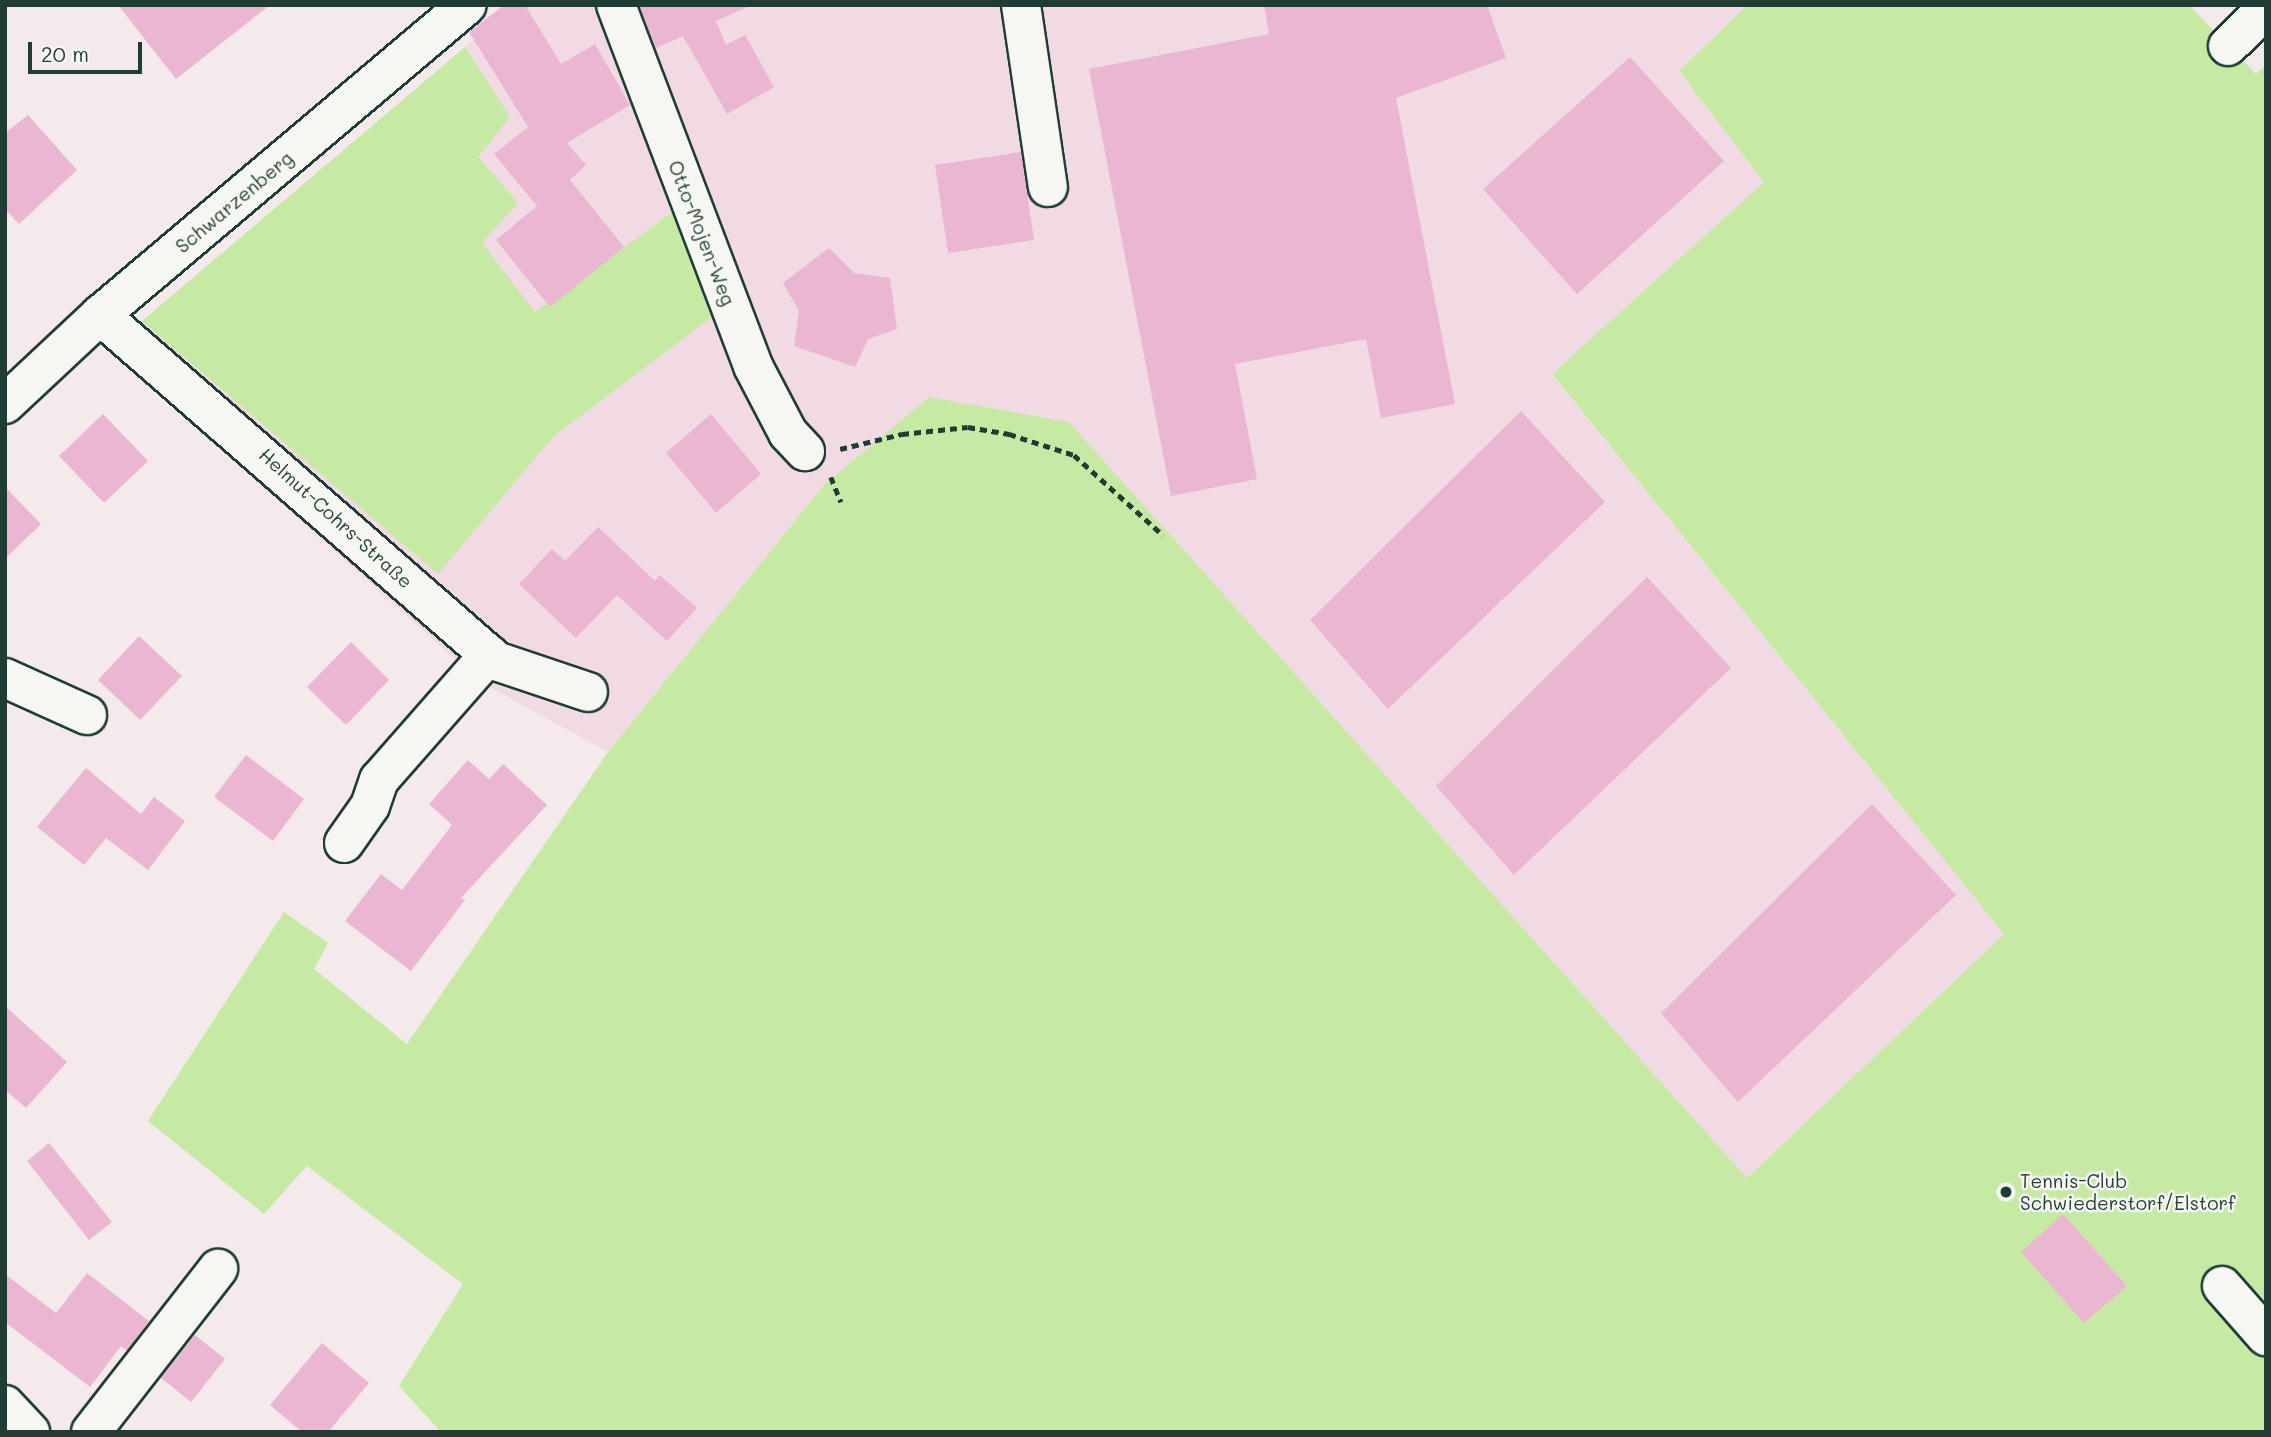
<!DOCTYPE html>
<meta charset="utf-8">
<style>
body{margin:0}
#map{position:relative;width:2271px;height:1437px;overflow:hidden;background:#f4e9eb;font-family:Mali,sans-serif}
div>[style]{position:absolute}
.built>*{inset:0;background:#f1dae3}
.green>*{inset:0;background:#c6eaa4}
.building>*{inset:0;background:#ebb6d1}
.path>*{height:4.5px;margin-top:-2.25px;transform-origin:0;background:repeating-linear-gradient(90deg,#1f3d34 0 7px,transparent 0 12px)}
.roads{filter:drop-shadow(2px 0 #1f3d34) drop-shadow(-2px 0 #1f3d34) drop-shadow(0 2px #1f3d34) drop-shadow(0 -2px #1f3d34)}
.minor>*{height:38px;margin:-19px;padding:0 19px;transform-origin:19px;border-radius:19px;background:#f6f6f2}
.dots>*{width:19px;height:19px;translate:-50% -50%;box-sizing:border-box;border:4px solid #f6f6f2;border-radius:50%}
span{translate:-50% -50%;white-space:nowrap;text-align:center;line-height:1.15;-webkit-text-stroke:5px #f6f6f2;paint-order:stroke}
.street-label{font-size:19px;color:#1f3d34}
.poi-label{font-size:19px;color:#1f3d34}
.left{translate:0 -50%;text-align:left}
.frame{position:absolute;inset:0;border:7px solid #1f3d34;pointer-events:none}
.scale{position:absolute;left:28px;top:42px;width:114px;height:32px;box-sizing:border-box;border:4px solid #1f3d34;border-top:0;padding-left:9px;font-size:21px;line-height:24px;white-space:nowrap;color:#1f3d34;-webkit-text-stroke:5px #f6f6f2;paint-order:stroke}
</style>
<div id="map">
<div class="built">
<i style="clip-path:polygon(515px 5px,1747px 5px,1679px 71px,1764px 182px,1552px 375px,2004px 934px,1747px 1178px,1069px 422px,824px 485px,608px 752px,482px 683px,109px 350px)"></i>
</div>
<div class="green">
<i style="clip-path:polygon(1747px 5px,2189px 5px,2256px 74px,2266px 65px,2266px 1432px,441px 1432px,399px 1386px,463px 1284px,307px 1166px,264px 1214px,148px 1121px,284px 912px,328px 943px,314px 969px,407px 1044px,608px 752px,824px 485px,929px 397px,1069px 422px,1747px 1178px,2004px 934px,1552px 374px,1764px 182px,1679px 71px)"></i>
<i style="clip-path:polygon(465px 47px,510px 117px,478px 157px,518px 203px,482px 243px,535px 312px,674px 211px,716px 314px,553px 437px,438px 574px,142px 321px)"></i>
</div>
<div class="building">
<i style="clip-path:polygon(118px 5px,270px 5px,176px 79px)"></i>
<i style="clip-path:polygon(504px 5px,525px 5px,561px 64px,595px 44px,630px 105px,567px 143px,586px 165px,570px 180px,624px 247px,550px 307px,496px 240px,537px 206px,494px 154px,528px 127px,469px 32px)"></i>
<i style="clip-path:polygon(639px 5px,752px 5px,716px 21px,726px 45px,745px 35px,774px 87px,727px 114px,683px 36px,656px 48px)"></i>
<i style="clip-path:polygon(1264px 5px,1487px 5px,1506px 58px,1396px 98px,1455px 404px,1381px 418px,1366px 339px,1235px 364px,1257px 479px,1171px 496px,1089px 69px,1269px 34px)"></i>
<i style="clip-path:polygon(1630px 57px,1724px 161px,1577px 294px,1483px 189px)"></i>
<i style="clip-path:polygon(28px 115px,77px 170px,19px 224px,5px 209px,5px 133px)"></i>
<i style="clip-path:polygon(1021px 152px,1034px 240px,948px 253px,935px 165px)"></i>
<i style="clip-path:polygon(829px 248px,854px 273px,890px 278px,897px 329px,868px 339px,855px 367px,794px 346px,799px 311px,783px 283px)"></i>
<i style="clip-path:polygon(1521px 411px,1605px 502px,1388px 709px,1310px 620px)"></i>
<i style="clip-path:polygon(103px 414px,148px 461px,104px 503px,59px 456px)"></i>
<i style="clip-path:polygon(711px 414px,761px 474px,716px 513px,666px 453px)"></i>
<i style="clip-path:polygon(5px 487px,41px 524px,5px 559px)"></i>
<i style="clip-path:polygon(598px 527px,655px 581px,660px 575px,697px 608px,667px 641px,617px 595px,576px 638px,519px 584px,552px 549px,565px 561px)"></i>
<i style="clip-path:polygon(1647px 577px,1731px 668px,1514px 875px,1436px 786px)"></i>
<i style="clip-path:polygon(139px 636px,182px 676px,140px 720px,98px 680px)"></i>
<i style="clip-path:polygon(351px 642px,389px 680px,346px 725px,307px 687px)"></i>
<i style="clip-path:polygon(246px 755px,304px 799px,273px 841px,214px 797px)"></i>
<i style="clip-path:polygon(468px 760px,489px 779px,503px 764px,547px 805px,461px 898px,465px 900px,411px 971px,345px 921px,381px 874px,402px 890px,452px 825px,429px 804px)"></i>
<i style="clip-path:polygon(86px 768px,141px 814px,154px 797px,185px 821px,148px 870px,106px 838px,84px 865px,37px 827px)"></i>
<i style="clip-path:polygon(1872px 804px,1956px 895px,1738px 1102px,1661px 1013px)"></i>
<i style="clip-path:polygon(5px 1006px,67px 1062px,26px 1108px,5px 1090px)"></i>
<i style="clip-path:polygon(49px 1143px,112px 1222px,89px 1240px,27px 1161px)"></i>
<i style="clip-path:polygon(2063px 1214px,2127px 1286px,2084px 1323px,2021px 1252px)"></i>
<i style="clip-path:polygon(87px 1273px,149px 1321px,127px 1351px,121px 1346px,90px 1387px,5px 1322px,5px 1274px,56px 1313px)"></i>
<i style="clip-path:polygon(195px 1335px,225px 1359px,191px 1402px,161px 1378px)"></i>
<i style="clip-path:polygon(322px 1343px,369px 1383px,328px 1432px,302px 1432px,270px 1405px)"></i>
</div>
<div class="path">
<i style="left:840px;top:449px;width:64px;rotate:-13.6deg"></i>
<i style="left:902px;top:434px;width:66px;rotate:-6.1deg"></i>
<i style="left:968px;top:427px;width:42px;rotate:9.7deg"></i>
<i style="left:1009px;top:434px;width:68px;rotate:17.9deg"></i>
<i style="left:1074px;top:455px;width:120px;rotate:42deg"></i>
<i style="left:831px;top:477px;width:27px;rotate:68deg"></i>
</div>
<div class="roads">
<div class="minor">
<i style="left:616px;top:5px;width:386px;rotate:69.2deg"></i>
<i style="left:753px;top:366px;width:76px;rotate:62.4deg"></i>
<i style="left:788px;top:433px;width:25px;rotate:47deg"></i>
<i style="left:1021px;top:5px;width:184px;rotate:81.6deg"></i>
<i style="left:2228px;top:46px;width:53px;rotate:-44.2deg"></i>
<i style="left:100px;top:315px;width:526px;rotate:41.14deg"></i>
<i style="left:496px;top:661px;width:97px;rotate:18.6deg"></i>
<i style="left:5px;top:404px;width:130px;rotate:-43.1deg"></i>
<i style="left:100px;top:315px;width:480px;rotate:-40.2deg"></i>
<i style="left:5px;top:678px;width:90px;rotate:24.3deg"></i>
<i style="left:344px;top:843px;width:45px;rotate:-54.9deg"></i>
<i style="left:370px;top:806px;width:28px;rotate:-71deg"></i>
<i style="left:379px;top:780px;width:167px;rotate:-48.7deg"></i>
<i style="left:2222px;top:1286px;width:67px;rotate:48.7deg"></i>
<i style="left:5px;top:1405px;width:37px;rotate:47deg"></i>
<i style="left:91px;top:1432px;width:207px;rotate:-52.1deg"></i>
</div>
</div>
<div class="dots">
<i style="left:2006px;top:1192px;background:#1f3d34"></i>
</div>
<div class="street-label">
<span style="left:234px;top:202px;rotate:-40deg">Schwarzenberg</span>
<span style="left:702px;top:233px;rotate:69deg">Otto-Mojen-Weg</span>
<span style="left:336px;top:518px;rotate:42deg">Helmut-Cohrs-Straße</span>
</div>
<div class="poi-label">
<span class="left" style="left:2020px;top:1192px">Tennis-Club<br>Schwiederstorf/Elstorf</span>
</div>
<div class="frame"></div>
<div class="scale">20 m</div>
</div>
